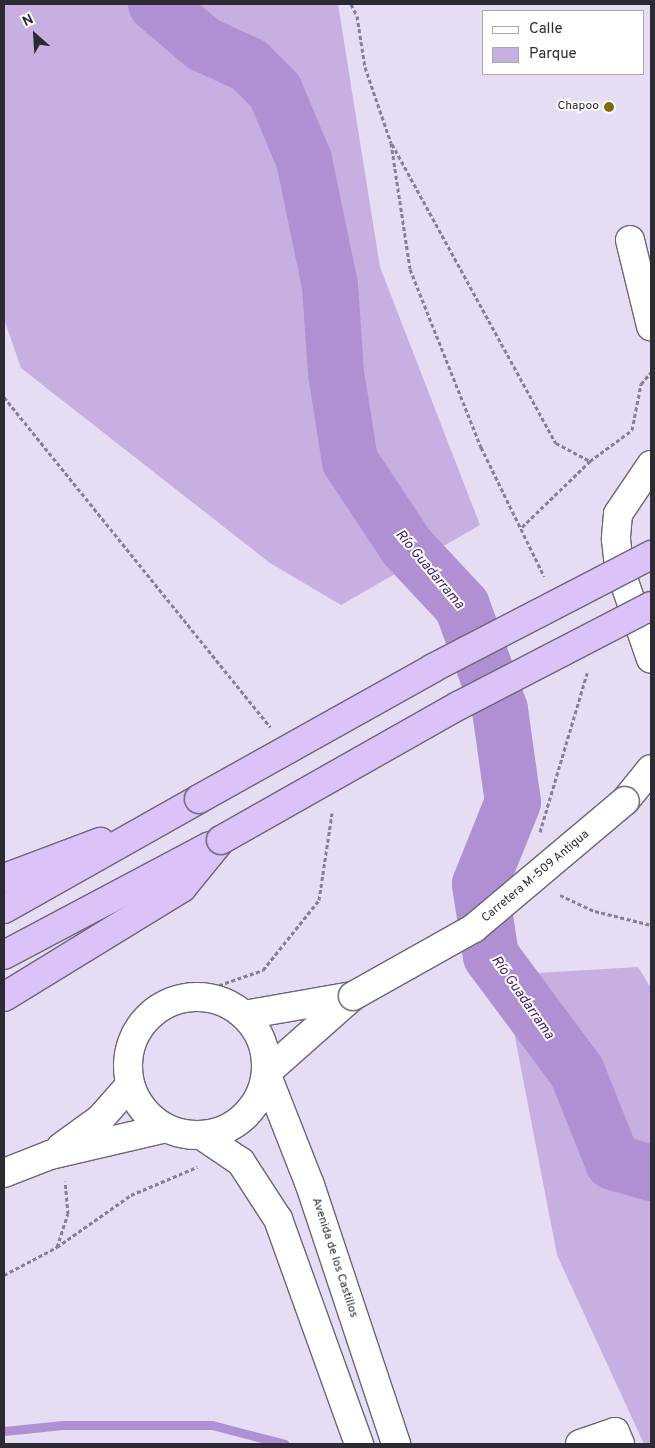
<!DOCTYPE html>
<meta charset="utf-8">
<style>
body{margin:0}
#map{position:relative;width:655px;height:1448px;overflow:hidden;background:#e6dcf3;font-family:Overpass,sans-serif}
div>[style]{position:absolute}
.green>*{inset:0;background:#c7afe2}
.stream>*{height:9px;margin:-4.5px;padding:0 4.5px;transform-origin:4.5px;border-radius:4.5px;background:#af90d2}
.river>*{height:56px;margin:-28px;padding:0 28px;transform-origin:28px;border-radius:28px;background:#af90d2}
.path>*{height:3px;margin-top:-1.5px;transform-origin:0;background:repeating-linear-gradient(90deg,#878090 0 4px,transparent 0 6.5px)}
.roads{filter:drop-shadow(1px 0 #6d6478) drop-shadow(-1px 0 #6d6478) drop-shadow(0 1px #6d6478) drop-shadow(0 -1px #6d6478)}
.minor>*{height:28px;margin:-14px;padding:0 14px;transform-origin:14px;border-radius:14px;background:#fff}
.minor>.ring{margin:-14px;padding:0;box-sizing:content-box;background:none;border:28px solid #fff;border-radius:50%}
.highway>*{height:28px;margin:-14px;padding:0 14px;transform-origin:14px;border-radius:14px;background:#dbc2f8}
.bridges{filter:drop-shadow(1px 0 #6d6478) drop-shadow(-1px 0 #6d6478) drop-shadow(0 1px #6d6478) drop-shadow(0 -1px #6d6478)}
.minor-bridge>*{height:28px;margin:-14px;padding:0 14px;transform-origin:14px;border-radius:14px;background:#fff}
.highway-bridge>*{height:28px;margin:-14px;padding:0 14px;transform-origin:14px;border-radius:14px;background:#dbc2f8}
.dots>*{width:14px;height:14px;translate:-50% -50%;box-sizing:border-box;border:2px solid #fff;border-radius:50%}
span{translate:-50% -50%;white-space:nowrap;text-align:center;line-height:1.15;-webkit-text-stroke:4px #fff;paint-order:stroke}
.poi-label{font-size:12px;color:#2e2a33}
.right{translate:-100% -50%;text-align:right}
.street-label{font-size:12px;color:#2e2a33}
.water-label{font-size:14px;color:#421664;font-style:italic}
.frame{position:absolute;inset:0;border:5px solid #2e2a33;pointer-events:none}
.legend{position:absolute;left:482px;top:10px;width:162px;height:65px;box-sizing:border-box;background:#fff;border:1px solid #abaaad;margin:0;padding:6px 9px;list-style:none;font-size:15px;color:#2e2a33}
.legend li{display:flex;align-items:center;gap:10px;height:25px}
.legend b{width:25px;border:1px solid #abaaad}
.north{position:absolute;left:10px;top:10px;width:50px;height:50px;-webkit-text-stroke:4px #fff;paint-order:stroke;rotate:334deg;font-size:14px;font-weight:700;line-height:20px;text-align:center;color:#2e2a33}
.north::after{content:'';display:block;margin:auto;width:18px;height:22px;background:#2e2a33;clip-path:polygon(50% 0,100% 100%,50% 72%,0 100%)}
</style>
<div id="map">
<div class="green">
<i style="clip-path:polygon(4px 4px,338px 4px,380px 267px,480px 525px,341px 605px,270px 563px,21px 368px,4px 319px)"></i>
<i style="clip-path:polygon(638px 967px,651px 988px,651px 1444px,644px 1444px,557px 1255px,503px 975px)"></i>
</div>
<div class="stream">
<i style="left:4px;top:1431px;width:59px;rotate:-5.8deg"></i>
<i style="left:63px;top:1425px;width:149px"></i>
<i style="left:212px;top:1425px;width:75px;rotate:14.6deg"></i>
</div>
<div class="river">
<i style="left:156px;top:4px;width:62px;rotate:40.4deg"></i>
<i style="left:203px;top:44px;width:51px;rotate:24.5deg"></i>
<i style="left:249px;top:65px;width:37px;rotate:45deg"></i>
<i style="left:275px;top:91px;width:75px;rotate:67.2deg"></i>
<i style="left:304px;top:160px;width:128px;rotate:78.3deg"></i>
<i style="left:330px;top:285px;width:88px;rotate:86.1deg"></i>
<i style="left:336px;top:373px;width:89px;rotate:81deg"></i>
<i style="left:350px;top:461px;width:103px;rotate:56.5deg"></i>
<i style="left:407px;top:547px;width:81px;rotate:47deg"></i>
<i style="left:462px;top:606px;width:111px;rotate:69.9deg"></i>
<i style="left:500px;top:710px;width:93px;rotate:82deg"></i>
<i style="left:513px;top:802px;width:88px;rotate:111.9deg"></i>
<i style="left:480px;top:884px;width:73px;rotate:81.3deg"></i>
<i style="left:491px;top:956px;width:144px;rotate:53.4deg"></i>
<i style="left:577px;top:1072px;width:97px;rotate:68.2deg"></i>
<i style="left:613px;top:1162px;width:40px;rotate:16deg"></i>
</div>
<div class="path">
<i style="left:351px;top:4px;width:13px;rotate:63deg"></i>
<i style="left:357px;top:16px;width:52px;rotate:81.1deg"></i>
<i style="left:365px;top:67px;width:80px;rotate:71.1deg"></i>
<i style="left:391px;top:143px;width:127px;rotate:81.4deg"></i>
<i style="left:410px;top:269px;width:192px;rotate:68.3deg"></i>
<i style="left:481px;top:447px;width:144px;rotate:64deg"></i>
<i style="left:392px;top:144px;width:341px;rotate:61.3deg"></i>
<i style="left:556px;top:443px;width:38px;rotate:28deg"></i>
<i style="left:4px;top:397px;width:424px;rotate:51.1deg"></i>
<i style="left:522px;top:527px;width:95px;rotate:-44.1deg"></i>
<i style="left:590px;top:461px;width:52px;rotate:-36.4deg"></i>
<i style="left:632px;top:430px;width:47px;rotate:-78.9deg"></i>
<i style="left:641px;top:384px;width:16px;rotate:-50deg"></i>
<i style="left:540px;top:832px;width:166px;rotate:-73.5deg"></i>
<i style="left:560px;top:895px;width:38px;rotate:25deg"></i>
<i style="left:595px;top:911px;width:58px;rotate:14deg"></i>
<i style="left:176px;top:1000px;width:92px;rotate:-19deg"></i>
<i style="left:263px;top:970px;width:90px;rotate:-51.3deg"></i>
<i style="left:319px;top:900px;width:88px;rotate:-81.5deg"></i>
<i style="left:57px;top:1247px;width:90px;rotate:-35.1deg"></i>
<i style="left:131px;top:1195px;width:72px;rotate:-23deg"></i>
<i style="left:4px;top:1275px;width:60px;rotate:-27.8deg"></i>
<i style="left:57px;top:1247px;width:35px;rotate:-72deg"></i>
<i style="left:68px;top:1214px;width:33px;rotate:-95deg"></i>
</div>
<div class="roads">
<div class="minor">
<i style="left:630px;top:240px;width:89px;rotate:76.3deg"></i>
<i style="left:651px;top:465px;width:59px;rotate:124deg"></i>
<i style="left:618px;top:514px;width:25px;rotate:95deg"></i>
<i style="left:616px;top:539px;width:28px;rotate:84deg"></i>
<i style="left:619px;top:567px;width:97px;rotate:70.8deg"></i>
<i style="left:625px;top:801px;width:41px;rotate:-50.9deg"></i>
<i class="ring" style="left:128px;top:997px;width:110px;height:110px"></i>
<i style="left:244px;top:1015px;width:111px;rotate:-9.9deg"></i>
<i style="left:266px;top:1073px;width:120px;rotate:68.6deg"></i>
<i style="left:310px;top:1185px;width:273px;rotate:71.6deg"></i>
<i style="left:266px;top:1073px;width:116px;rotate:-41.5deg"></i>
<i style="left:201px;top:1135px;width:48px;rotate:34deg"></i>
<i style="left:241px;top:1162px;width:68px;rotate:57deg"></i>
<i style="left:278px;top:1219px;width:239px;rotate:70.2deg"></i>
<i style="left:61px;top:1147px;width:48px;rotate:-35.7deg"></i>
<i style="left:100px;top:1119px;width:45px;rotate:-48.6deg"></i>
<i style="left:4px;top:1173px;width:49px;rotate:-21.4deg"></i>
<i style="left:50px;top:1155px;width:119px;rotate:-13.1deg"></i>
<i style="left:580px;top:1444px;width:37px;rotate:-19deg"></i>
<i style="left:615px;top:1432px;width:13px;rotate:67deg"></i>
</div>
<div class="highway">
<i style="left:4px;top:878px;width:103px;rotate:-20.6deg"></i>
<i style="left:4px;top:909px;width:224px;rotate:-29.4deg"></i>
<i style="left:4px;top:955px;width:233px;rotate:-27.9deg"></i>
<i style="left:4px;top:997px;width:209px;rotate:-31.5deg"></i>
<i style="left:182px;top:888px;width:62px;rotate:-50.9deg"></i>
</div>
</div>
<div class="bridges">
<div class="minor-bridge">
<i style="left:353px;top:996px;width:139px;rotate:-29.3deg"></i>
<i style="left:474px;top:928px;width:197px;rotate:-40.1deg"></i>
</div>
<div class="highway-bridge">
<i style="left:199px;top:799px;width:268px;rotate:-29.2deg"></i>
<i style="left:433px;top:668px;width:246px;rotate:-27.4deg"></i>
<i style="left:221px;top:840px;width:274px;rotate:-29.5deg"></i>
<i style="left:460px;top:705px;width:215px;rotate:-27.4deg"></i>
</div>
</div>
<div class="dots">
<i style="left:609px;top:107px;background:#806c07"></i>
</div>
<div class="poi-label">
<span class="right" style="left:599px;top:107px">Chapoo</span>
</div>
<div class="street-label">
<span style="left:536px;top:877px;rotate:-40deg">Carretera M-509 Antigua</span>
<span style="left:334px;top:1258px;rotate:72deg">Avenida de los Castillos</span>
</div>
<div class="water-label">
<span style="left:429px;top:570px;rotate:50deg">Río Guadarrama</span>
<span style="left:522px;top:998px;rotate:55deg">Río Guadarrama</span>
</div>
<div class="frame"></div>
<ul class="legend">
<li><b style="height:6px;background:#fff"></b>Calle</li>
<li><b style="height:14px;background:#c7afe2"></b>Parque</li>
</ul>
<div class="north">N</div>
</div>
